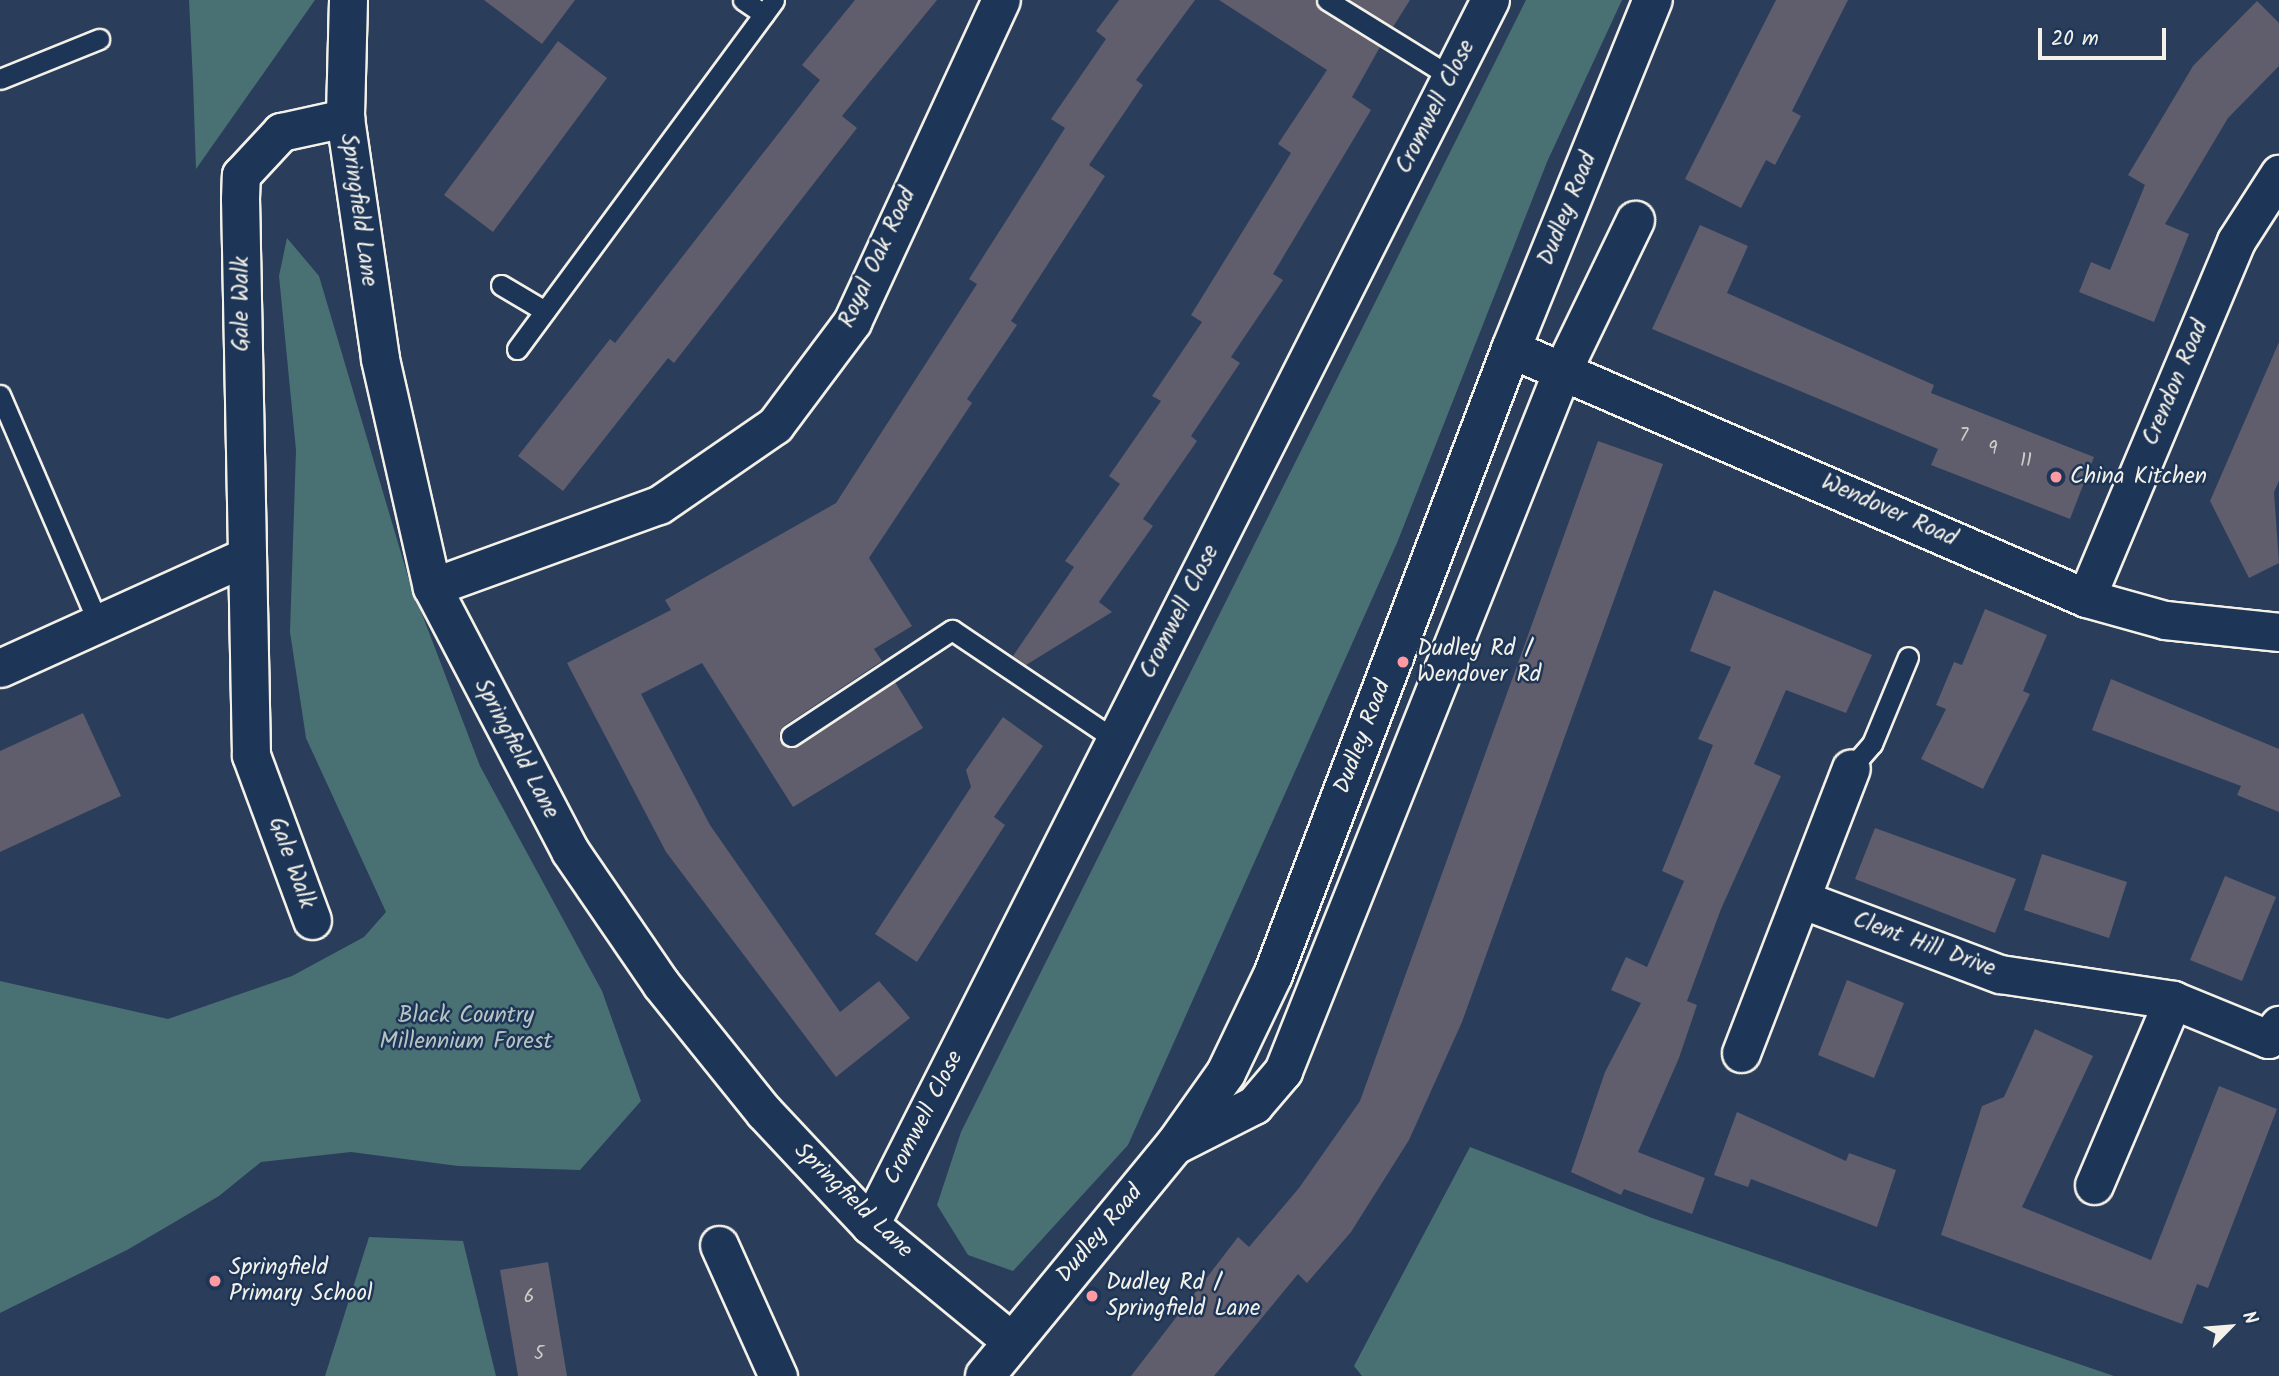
<!DOCTYPE html>
<style>
body{margin:0}
#map{position:relative;width:2279px;height:1376px;overflow:hidden;background:#2a3d5b;font-family:Kalam,sans-serif}
div>[style]{position:absolute}
.green>*{inset:0;background:#497073}
.building>*{inset:0;background:#605d6c}
.roads{filter:drop-shadow(2px 0 #f4f1e8) drop-shadow(-2px 0 #f4f1e8) drop-shadow(0 2px #f4f1e8) drop-shadow(0 -2px #f4f1e8)}
.lane>*{height:19px;margin:-9.5px;padding:0 9.5px;transform-origin:9.5px;border-radius:9.5px;background:#1d3557}
.street>*{height:37px;margin:-18.5px;padding:0 18.5px;transform-origin:18.5px;border-radius:18.5px;background:#1d3557}
.secondary>*{height:38px;margin:-19px;padding:0 19px;transform-origin:19px;border-radius:19px;background:#1d3557}
.dots>*{width:19px;height:19px;translate:-50% -50%;box-sizing:border-box;border:4px solid #1d3557;border-radius:50%}
span{translate:-50% -50%;white-space:nowrap;text-align:center;line-height:1.15;-webkit-text-stroke:5px #1d3557;paint-order:stroke}
.number-label{font-size:19px;color:#cfccc9}
.number-label span{-webkit-text-stroke-width:0}
.street-label{font-size:23px;color:#f4f1e8}
.poi-label{font-size:23px;color:#f4f1e8}
.left{translate:0 -50%;text-align:left}
.park-label{font-size:23px;color:#b8c4bf}
.north{position:absolute;left:2195px;top:1292px;width:70px;height:70px;-webkit-text-stroke:5px #1d3557;paint-order:stroke;rotate:65deg;font-size:19px;font-weight:700;line-height:28px;text-align:center;color:#f4f1e8}
.north::after{content:'';display:block;margin:auto;width:24px;height:32px;background:#f4f1e8;clip-path:polygon(50% 0,100% 100%,50% 72%,0 100%)}
.scale{position:absolute;left:2038px;top:28px;width:128px;height:32px;box-sizing:border-box;border:4px solid #f4f1e8;border-top:0;padding-left:9px;font-size:21px;line-height:24px;white-space:nowrap;color:#f4f1e8;-webkit-text-stroke:5px #1d3557;paint-order:stroke}
</style>
<div id="map">
<div class="green">
<i style="clip-path:polygon(189px 0,315px 0,196px 169px,193px 82px)"></i>
<i style="clip-path:polygon(1526px 0,1622px 0,1547px 162px,1397px 543px,1128px 1145px,1013px 1271px,968px 1255px,937px 1205px,961px 1132px)"></i>
<i style="clip-path:polygon(287px 238px,319px 276px,409px 580px,480px 766px,602px 991px,641px 1101px,580px 1170px,458px 1166px,351px 1152px,261px 1162px,219px 1196px,127px 1250px,0 1313px,0 981px,168px 1019px,292px 976px,364px 937px,386px 912px,306px 738px,290px 632px,296px 450px,279px 276px)"></i>
<i style="clip-path:polygon(1470px 1147px,1652px 1218px,2114px 1376px,1362px 1376px,1354px 1366px)"></i>
<i style="clip-path:polygon(369px 1237px,463px 1241px,496px 1376px,325px 1376px)"></i>
</div>
<div class="building">
<i style="clip-path:polygon(484px 0,575px 0,542px 44px)"></i>
<i style="clip-path:polygon(855px 0,937px 0,842px 116px,857px 128px,674px 363px,668px 358px,563px 491px,518px 456px,610px 339px,615px 343px,820px 80px,802px 65px)"></i>
<i style="clip-path:polygon(1119px 0,1195px 0,1136px 80px,1143px 85px,1089px 165px,1105px 176px,1011px 321px,1017px 325px,967px 399px,972px 403px,869px 558px,912px 626px,874px 649px,882px 661px,784px 726px,779px 736px,785px 747px,797px 747px,895px 682px,923px 728px,793px 807px,702px 663px,641px 694px,710px 825px,840px 1012px,879px 981px,910px 1018px,836px 1077px,666px 852px,567px 663px,671px 610px,665px 600px,836px 503px,977px 284px,969px 279px,1065px 128px,1051px 119px,1106px 39px,1096px 31px)"></i>
<i style="clip-path:polygon(1219px 0,1315px 0,1321px 10px,1380px 47px,1352px 97px,1371px 110px,1273px 274px,1283px 280px,1231px 357px,1240px 363px,1191px 436px,1197px 441px,1143px 519px,1153px 526px,1099px 602px,1112px 612px,1026px 665px,1013px 656px,1074px 567px,1065px 561px,1120px 484px,1109px 476px,1161px 401px,1152px 396px,1202px 322px,1191px 315px,1291px 153px,1278px 144px,1327px 70px)"></i>
<i style="clip-path:polygon(1350px 0,1410px 0,1393px 27px)"></i>
<i style="clip-path:polygon(1776px 0,1848px 0,1792px 111px,1801px 116px,1775px 165px,1766px 160px,1741px 208px,1685px 179px)"></i>
<i style="clip-path:polygon(2257px 1px,2279px 23px,2279px 66px,2228px 118px,2165px 224px,2189px 234px,2154px 322px,2079px 292px,2091px 262px,2110px 270px,2145px 185px,2128px 175px,2193px 66px)"></i>
<i style="clip-path:polygon(558px 41px,607px 78px,493px 232px,444px 195px)"></i>
<i style="clip-path:polygon(1700px 225px,1748px 246px,1727px 293px,1934px 385px,1931px 393px,2094px 457px,2070px 519px,1931px 465px,1938px 449px,1652px 329px)"></i>
<i style="clip-path:polygon(2279px 342px,2279px 481px,2274px 492px,2279px 563px,2249px 578px,2210px 501px)"></i>
<i style="clip-path:polygon(1598px 441px,1663px 464px,1462px 1022px,1409px 1140px,1351px 1232px,1307px 1283px,1298px 1274px,1214px 1376px,1131px 1376px,1238px 1237px,1249px 1247px,1299px 1188px,1360px 1101px)"></i>
<i style="clip-path:polygon(1714px 590px,1872px 655px,1846px 713px,1786px 690px,1754px 764px,1781px 776px,1721px 909px,1687px 1001px,1697px 1005px,1679px 1058px,1638px 1152px,1705px 1178px,1692px 1214px,1624px 1189px,1621px 1195px,1571px 1172px,1605px 1072px,1641px 1003px,1611px 990px,1626px 957px,1647px 967px,1684px 881px,1662px 871px,1713px 745px,1698px 739px,1731px 667px,1690px 651px)"></i>
<i style="clip-path:polygon(1985px 609px,2047px 635px,2023px 691px,2030px 694px,1983px 789px,1921px 759px,1946px 709px,1936px 705px,1954px 662px,1962px 665px)"></i>
<i style="clip-path:polygon(2111px 679px,2279px 749px,2279px 812px,2237px 795px,2241px 786px,2092px 730px)"></i>
<i style="clip-path:polygon(83px 713px,121px 796px,0 852px,0 751px)"></i>
<i style="clip-path:polygon(1003px 717px,1043px 746px,994px 817px,1005px 825px,917px 962px,875px 934px,971px 787px,966px 770px)"></i>
<i style="clip-path:polygon(1875px 828px,2016px 879px,1995px 933px,1855px 879px)"></i>
<i style="clip-path:polygon(2042px 854px,2127px 882px,2109px 938px,2024px 910px)"></i>
<i style="clip-path:polygon(2225px 876px,2276px 897px,2242px 981px,2190px 960px)"></i>
<i style="clip-path:polygon(1847px 980px,1904px 1003px,1874px 1078px,1818px 1055px)"></i>
<i style="clip-path:polygon(2035px 1029px,2093px 1056px,2022px 1207px,2151px 1260px,2219px 1086px,2277px 1109px,2208px 1288px,2197px 1284px,2182px 1324px,1941px 1235px,1982px 1106px,2004px 1097px)"></i>
<i style="clip-path:polygon(1737px 1112px,1846px 1161px,1849px 1153px,1896px 1170px,1877px 1227px,1751px 1179px,1748px 1187px,1714px 1175px)"></i>
<i style="clip-path:polygon(548px 1262px,567px 1376px,518px 1376px,500px 1270px)"></i>
</div>
<div class="roads">
<div class="lane">
<i style="left:743px;top:0;width:25px;rotate:34deg"></i>
<i style="left:1327px;top:0;width:146px;rotate:31.8deg"></i>
<i style="left:0;top:79px;width:107px;rotate:-22deg"></i>
<i style="left:501px;top:285px;width:51px;rotate:30.6deg"></i>
<i style="left:517px;top:349px;width:433px;rotate:-53.6deg"></i>
<i style="left:0;top:395px;width:250px;rotate:66.7deg"></i>
<i style="left:791px;top:736px;width:193px;rotate:-33.4deg"></i>
<i style="left:952px;top:630px;width:197px;rotate:33.9deg"></i>
<i style="left:1851px;top:768px;width:32px;rotate:-49deg"></i>
<i style="left:1872px;top:744px;width:94px;rotate:-67.5deg"></i>
</div>
<div class="street">
<i style="left:348px;top:0;width:118px;rotate:91.5deg"></i>
<i style="left:345px;top:118px;width:244px;rotate:81.7deg"></i>
<i style="left:380px;top:359px;width:234px;rotate:77.2deg"></i>
<i style="left:432px;top:587px;width:298px;rotate:62.4deg"></i>
<i style="left:570px;top:851px;width:161px;rotate:55.6deg"></i>
<i style="left:661px;top:984px;width:164px;rotate:51.2deg"></i>
<i style="left:764px;top:1112px;width:155px;rotate:46.8deg"></i>
<i style="left:870px;top:1225px;width:183px;rotate:39.4deg"></i>
<i style="left:1511px;top:349px;width:627px;rotate:23.41deg"></i>
<i style="left:2086px;top:598px;width:82px;rotate:15.6deg"></i>
<i style="left:2165px;top:620px;width:115px;rotate:6deg"></i>
<i style="left:432px;top:587px;width:241px;rotate:-19.9deg"></i>
<i style="left:659px;top:505px;width:141px;rotate:-34.6deg"></i>
<i style="left:775px;top:425px;width:129px;rotate:-53.2deg"></i>
<i style="left:852px;top:322px;width:355px;rotate:-65.2deg"></i>
<i style="left:2086px;top:598px;width:387px;rotate:-67.2deg"></i>
<i style="left:2236px;top:241px;width:80px;rotate:-57.3deg"></i>
<i style="left:0;top:668px;width:267px;rotate:-24.4deg"></i>
<i style="left:1801px;top:899px;width:213px;rotate:20.7deg"></i>
<i style="left:2000px;top:974px;width:175px;rotate:8.5deg"></i>
<i style="left:2173px;top:1000px;width:103px;rotate:22.3deg"></i>
<i style="left:2268px;top:1039px;width:18px;rotate:-52deg"></i>
<i style="left:312px;top:920px;width:176px;rotate:-110.3deg"></i>
<i style="left:251px;top:755px;width:556px;rotate:-91.13deg"></i>
<i style="left:240px;top:199px;width:24px;rotate:-88deg"></i>
<i style="left:241px;top:175px;width:59px;rotate:-47.1deg"></i>
<i style="left:281px;top:132px;width:66px;rotate:-12.3deg"></i>
<i style="left:1741px;top:1053px;width:305px;rotate:-68.9deg"></i>
<i style="left:1175px;top:1145px;width:89px;rotate:-26.9deg"></i>
<i style="left:1254px;top:1105px;width:45px;rotate:-49.5deg"></i>
<i style="left:1283px;top:1071px;width:754px;rotate:-68.27deg"></i>
<i style="left:1562px;top:371px;width:168px;rotate:-64.2deg"></i>
<i style="left:2094px;top:1185px;width:201px;rotate:-66.9deg"></i>
<i style="left:870px;top:1225px;width:1373px;rotate:-63.16deg"></i>
<i style="left:719px;top:1245px;width:144px;rotate:65.8deg"></i>
</div>
<div class="secondary">
<i style="left:985px;top:1376px;width:299px;rotate:-50.6deg"></i>
<i style="left:1175px;top:1145px;width:88px;rotate:-54.7deg"></i>
<i style="left:1226px;top:1073px;width:109px;rotate:-64.4deg"></i>
<i style="left:1273px;top:975px;width:670px;rotate:-69.18deg"></i>
<i style="left:1511px;top:349px;width:377px;rotate:-67.9deg"></i>
</div>
</div>
<div class="dots">
<i style="left:2056px;top:477px;background:#ff9aa2"></i>
<i style="left:1403px;top:662px;background:#ff9aa2"></i>
<i style="left:215px;top:1281px;background:#ff9aa2"></i>
<i style="left:1092px;top:1296px;background:#ff9aa2"></i>
</div>
<div class="number-label">
<span style="left:1964px;top:437px">7</span>
<span style="left:1993px;top:450px">9</span>
<span style="left:2026px;top:462px">11</span>
<span style="left:529px;top:1298px">6</span>
<span style="left:539px;top:1355px">5</span>
</div>
<div class="street-label">
<span style="left:1436px;top:107px;rotate:-63deg">Cromwell Close</span>
<span style="left:1568px;top:209px;rotate:-68deg">Dudley Road</span>
<span style="left:358px;top:210px;rotate:82deg">Springfield Lane</span>
<span style="left:878px;top:258px;rotate:-65deg">Royal Oak Road</span>
<span style="left:242px;top:304px;rotate:-90deg">Gale Walk</span>
<span style="left:2176px;top:383px;rotate:-67deg">Crendon Road</span>
<span style="left:1889px;top:511px;rotate:24deg">Wendover Road</span>
<span style="left:1180px;top:612px;rotate:-63deg">Cromwell Close</span>
<span style="left:1363px;top:737px;rotate:-69deg">Dudley Road</span>
<span style="left:516px;top:749px;rotate:62deg">Springfield Lane</span>
<span style="left:291px;top:863px;rotate:70deg">Gale Walk</span>
<span style="left:1924px;top:945px;rotate:20deg">Clent Hill Drive</span>
<span style="left:924px;top:1118px;rotate:-63deg">Cromwell Close</span>
<span style="left:853px;top:1201px;rotate:44deg">Springfield Lane</span>
<span style="left:1100px;top:1234px;rotate:-50deg">Dudley Road</span>
</div>
<div class="poi-label">
<span class="left" style="left:2070px;top:477px">China Kitchen</span>
<span class="left" style="left:1417px;top:662px">Dudley Rd /<br>Wendover Rd</span>
<span class="left" style="left:229px;top:1281px">Springfield<br>Primary School</span>
<span class="left" style="left:1106px;top:1296px">Dudley Rd /<br>Springfield Lane</span>
</div>
<div class="park-label">
<span style="left:466px;top:1029px">Black Country<br>Millennium Forest</span>
</div>
<div class="north">N</div>
<div class="scale">20 m</div>
</div>
